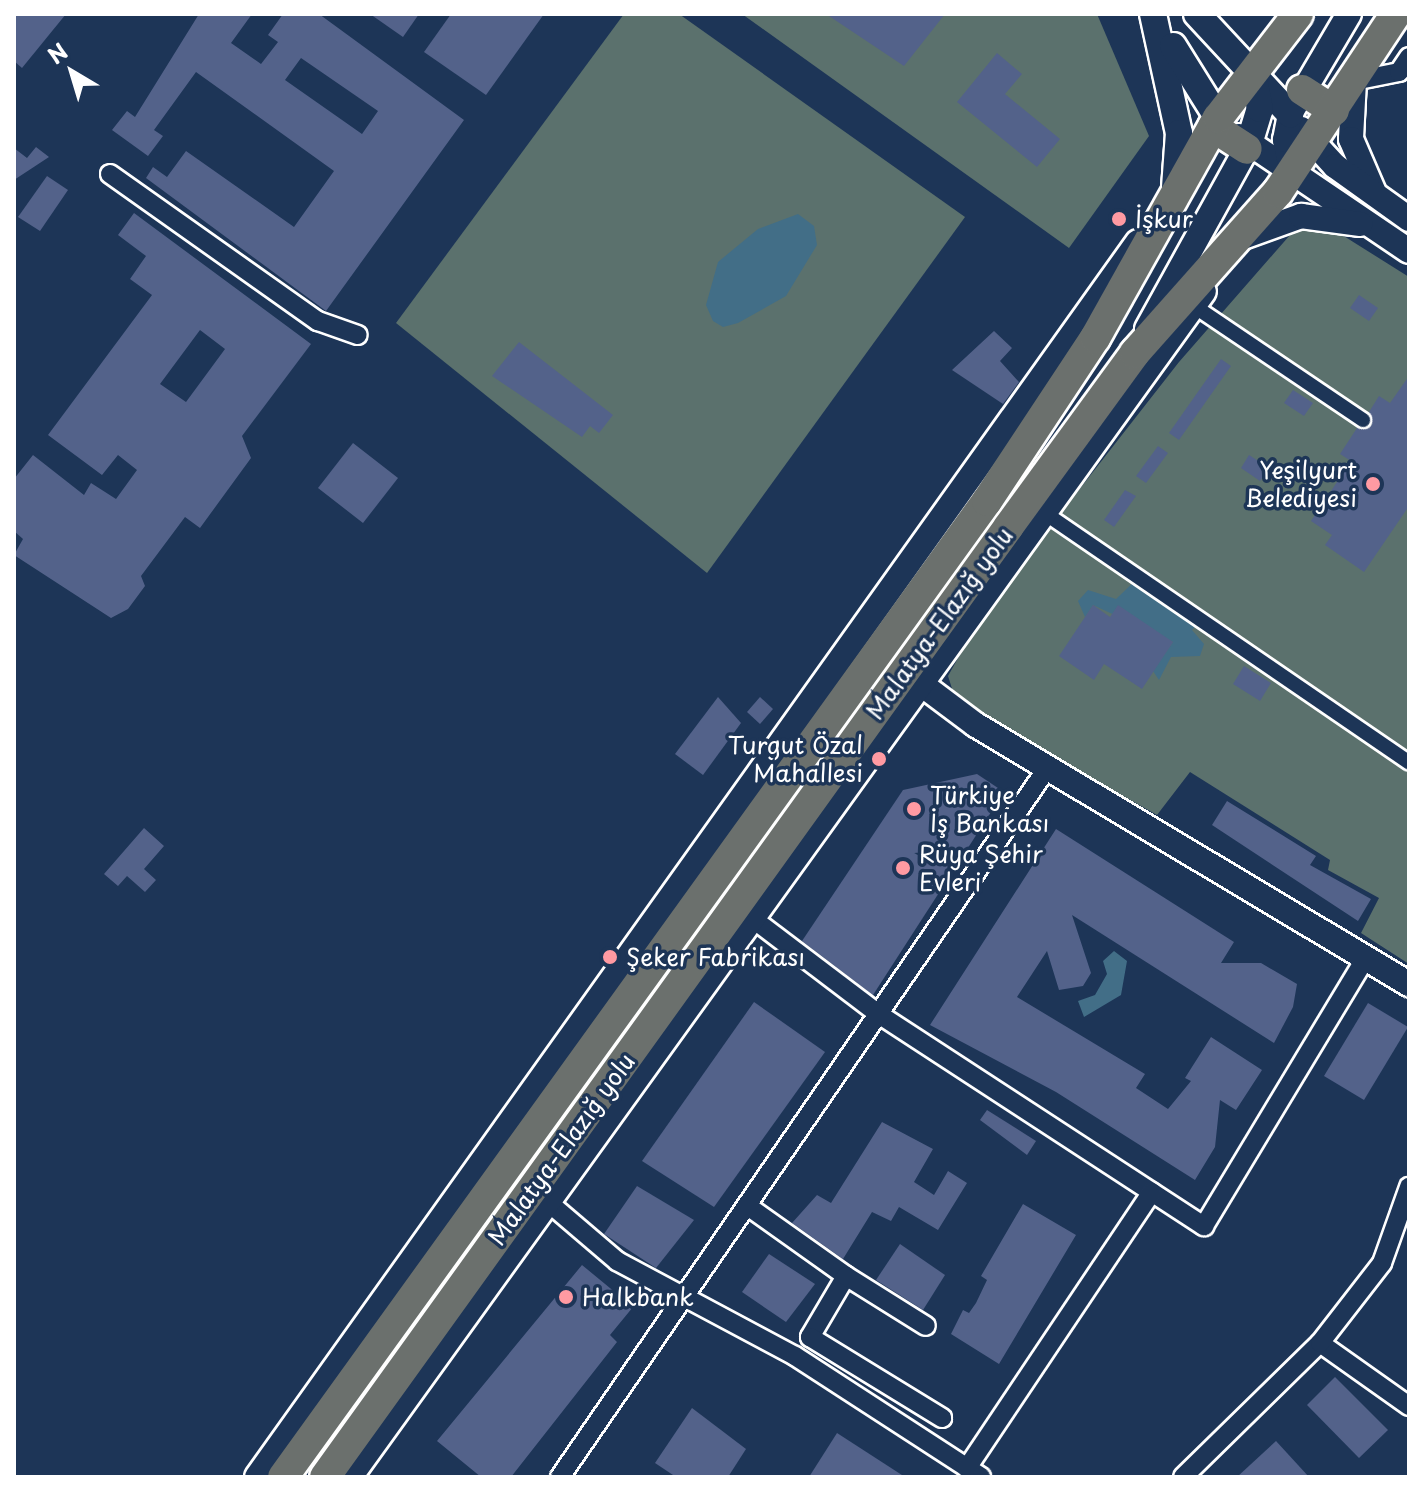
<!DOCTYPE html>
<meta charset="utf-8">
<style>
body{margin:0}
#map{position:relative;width:1423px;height:1491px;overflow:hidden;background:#1d3557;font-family:"Playpen Sans",sans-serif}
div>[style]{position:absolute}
.green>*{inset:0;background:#5b716d}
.water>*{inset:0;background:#426e87}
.building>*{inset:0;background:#53628a}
.roads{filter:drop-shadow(2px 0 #fff) drop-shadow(-2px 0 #fff) drop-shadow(0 2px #fff) drop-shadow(0 -2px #fff)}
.pedestrian>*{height:14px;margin:-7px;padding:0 7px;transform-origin:7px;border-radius:7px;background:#1d3557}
.minor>*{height:18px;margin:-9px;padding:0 9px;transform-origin:9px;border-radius:9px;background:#1d3557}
.tertiary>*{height:24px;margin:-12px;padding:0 12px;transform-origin:12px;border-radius:12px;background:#1d3557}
.secondary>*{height:26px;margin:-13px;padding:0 13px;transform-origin:13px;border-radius:13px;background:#1d3557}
.trunk>*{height:30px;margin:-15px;padding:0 15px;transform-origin:15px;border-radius:15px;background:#6b706d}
.dots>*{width:22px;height:22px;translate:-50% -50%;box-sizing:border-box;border:4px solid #1d3557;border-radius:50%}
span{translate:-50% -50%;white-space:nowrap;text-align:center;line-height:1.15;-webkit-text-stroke:7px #1d3557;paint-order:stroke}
.poi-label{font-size:24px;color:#fff}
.left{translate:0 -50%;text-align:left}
.right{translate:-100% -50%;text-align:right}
.street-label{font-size:24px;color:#fff}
.frame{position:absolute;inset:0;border:16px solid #fff;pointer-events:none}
.north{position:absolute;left:32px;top:32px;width:80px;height:80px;-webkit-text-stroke:6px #1d3557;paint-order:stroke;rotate:322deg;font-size:22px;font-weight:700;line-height:32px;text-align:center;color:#fff}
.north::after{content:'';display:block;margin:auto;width:28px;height:36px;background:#fff;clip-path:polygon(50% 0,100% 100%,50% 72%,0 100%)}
</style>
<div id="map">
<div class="green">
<i style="clip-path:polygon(624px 14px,679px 14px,965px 217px,707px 573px,396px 323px)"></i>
<i style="clip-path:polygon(742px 14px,1097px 14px,1149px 136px,1069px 248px)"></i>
<i style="clip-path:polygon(1297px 227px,1331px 228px,1409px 277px,1409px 964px,1361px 933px,1379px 898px,1328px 870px,1330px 860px,1190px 772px,1157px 815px,970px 710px,955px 698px,948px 676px,985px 610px,1179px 362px)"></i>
</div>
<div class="water">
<i style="clip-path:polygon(798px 214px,814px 226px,817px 245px,786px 296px,738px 323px,723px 327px,713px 321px,706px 305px,718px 262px,758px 229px)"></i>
<i style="clip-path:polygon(1135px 581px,1198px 623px,1192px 630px,1204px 644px,1200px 656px,1171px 657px,1159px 680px,1153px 671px,1173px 642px,1093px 605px,1085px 617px,1078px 601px,1088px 590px,1116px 599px)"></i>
<i style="clip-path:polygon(1114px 951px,1127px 961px,1121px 995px,1084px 1017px,1078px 1001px,1095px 995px,1107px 974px,1103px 961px)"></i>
</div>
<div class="building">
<i style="clip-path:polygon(14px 14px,66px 14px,22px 68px,14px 61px)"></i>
<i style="clip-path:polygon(evenodd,199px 14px,252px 14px,231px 43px,261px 64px,278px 42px,268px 35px,283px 14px,319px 14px,464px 120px,326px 311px,146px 178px,153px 167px,167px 177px,186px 151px,294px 227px,334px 171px,196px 72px,154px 130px,163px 136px,148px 156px,112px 130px,127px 111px,135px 117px,199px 14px,301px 58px,378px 111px,362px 134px,285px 80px,301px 58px)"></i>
<i style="clip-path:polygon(370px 14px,419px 14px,403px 37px)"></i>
<i style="clip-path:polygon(451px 14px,544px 14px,486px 95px,424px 52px)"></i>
<i style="clip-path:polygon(826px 14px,945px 14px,904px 66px)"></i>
<i style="clip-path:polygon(997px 53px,1022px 74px,1005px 94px,1060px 139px,1037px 167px,957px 102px)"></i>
<i style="clip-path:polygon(36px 147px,49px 157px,14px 180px,14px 148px,27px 158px)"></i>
<i style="clip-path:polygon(47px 176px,68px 190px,40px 231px,18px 217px)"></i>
<i style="clip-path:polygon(evenodd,134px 213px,311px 344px,242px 436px,251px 458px,200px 528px,185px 517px,141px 576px,145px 586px,128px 609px,111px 618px,14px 555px,23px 539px,14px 531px,14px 479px,33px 455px,84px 495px,91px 483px,116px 499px,137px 470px,118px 455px,102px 475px,48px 435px,152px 295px,130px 279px,146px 256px,118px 235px,134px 213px,200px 330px,225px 349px,186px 402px,160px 384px,200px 330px)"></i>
<i style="clip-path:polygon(1359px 295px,1378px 308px,1369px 321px,1350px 308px)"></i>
<i style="clip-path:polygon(994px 331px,1012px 348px,1000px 361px,1019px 382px,1003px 404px,952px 370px)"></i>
<i style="clip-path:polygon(519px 342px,613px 415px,599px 433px,590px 426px,582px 437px,492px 376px)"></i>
<i style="clip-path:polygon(1221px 359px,1231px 366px,1179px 440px,1169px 433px)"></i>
<i style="clip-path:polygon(1409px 376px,1409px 506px,1364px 572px,1325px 545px,1332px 535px,1311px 521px,1351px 461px,1340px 454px,1357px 428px,1372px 425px,1369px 412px,1379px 396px,1390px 403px)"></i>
<i style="clip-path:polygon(1293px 390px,1313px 403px,1304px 416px,1284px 403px)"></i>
<i style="clip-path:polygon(353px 443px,398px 478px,363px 523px,318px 488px)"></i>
<i style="clip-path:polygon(1158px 446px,1168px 453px,1146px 483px,1136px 476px)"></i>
<i style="clip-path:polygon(1249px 455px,1269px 468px,1260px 481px,1241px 468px)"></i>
<i style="clip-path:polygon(1125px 490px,1136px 496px,1114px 527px,1104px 520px)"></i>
<i style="clip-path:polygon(1093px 605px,1110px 617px,1118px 605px,1173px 642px,1142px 689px,1104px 664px,1094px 680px,1059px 656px)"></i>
<i style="clip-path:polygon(1244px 666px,1271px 683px,1260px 701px,1233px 684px)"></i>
<i style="clip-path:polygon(718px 697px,741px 723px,703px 775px,675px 754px)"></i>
<i style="clip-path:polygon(760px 697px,773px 709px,760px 724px,747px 712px)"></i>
<i style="clip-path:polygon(977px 774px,1004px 792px,873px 995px,802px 941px,903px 790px)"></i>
<i style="clip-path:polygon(1227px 801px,1316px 856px,1310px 865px,1371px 899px,1358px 921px,1212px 825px)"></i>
<i style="clip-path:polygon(144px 828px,164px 846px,144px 869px,156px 880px,145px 892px,127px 876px,118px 886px,104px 874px)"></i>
<i style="clip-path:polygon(1056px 829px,1234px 942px,1221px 963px,1261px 963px,1297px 984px,1293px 1007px,1274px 1043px,1072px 915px,1091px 973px,1083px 986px,1059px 990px,1047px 951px,1017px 997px,1145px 1074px,1136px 1088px,1168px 1109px,1191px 1081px,1185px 1078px,1211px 1037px,1262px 1070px,1236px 1110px,1220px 1100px,1215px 1147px,1195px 1180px,1056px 1092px,930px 1025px)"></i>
<i style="clip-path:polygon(754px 1002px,825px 1052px,714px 1207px,642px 1161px)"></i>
<i style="clip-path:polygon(1368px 1003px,1408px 1027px,1364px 1100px,1324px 1076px)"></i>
<i style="clip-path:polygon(987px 1110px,1036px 1141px,1027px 1155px,980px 1120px)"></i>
<i style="clip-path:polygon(882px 1122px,933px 1149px,914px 1182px,934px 1195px,948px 1171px,967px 1183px,938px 1230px,899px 1207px,891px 1221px,872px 1212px,843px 1259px,792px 1223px,817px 1195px,831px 1203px)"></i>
<i style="clip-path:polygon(637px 1186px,694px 1220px,656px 1268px,604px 1234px)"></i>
<i style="clip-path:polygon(1023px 1204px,1076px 1235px,999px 1364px,951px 1334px,963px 1310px,969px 1313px,976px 1303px,987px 1280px,981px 1276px)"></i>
<i style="clip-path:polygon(900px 1244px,945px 1275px,923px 1310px,876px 1280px)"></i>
<i style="clip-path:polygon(769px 1254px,815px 1284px,786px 1322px,742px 1292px)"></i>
<i style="clip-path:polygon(582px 1265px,633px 1307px,610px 1335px,617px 1342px,511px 1477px,481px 1477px,437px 1441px)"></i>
<i style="clip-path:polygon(1335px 1377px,1388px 1430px,1359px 1458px,1307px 1405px)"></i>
<i style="clip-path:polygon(692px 1408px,746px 1449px,728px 1477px,676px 1477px,655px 1463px)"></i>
<i style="clip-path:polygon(837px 1433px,905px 1477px,809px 1477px)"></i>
<i style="clip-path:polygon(1276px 1441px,1309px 1477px,1237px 1477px)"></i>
</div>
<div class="roads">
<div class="pedestrian">
<i style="left:1194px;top:306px;width:204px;rotate:34deg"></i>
<i style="left:1046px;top:514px;width:440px;rotate:34.4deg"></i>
</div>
<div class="minor">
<i style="left:1354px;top:81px;width:46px;rotate:-11.3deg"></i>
<i style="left:1399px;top:72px;width:18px;rotate:-56deg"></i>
<i style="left:110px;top:174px;width:255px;rotate:35.3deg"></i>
<i style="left:318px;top:321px;width:42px;rotate:19.3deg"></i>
<i style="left:752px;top:918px;width:161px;rotate:37.2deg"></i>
<i style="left:880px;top:1015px;width:387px;rotate:33.1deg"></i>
<i style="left:1204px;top:1226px;width:314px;rotate:-58.9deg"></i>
<i style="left:548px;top:1202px;width:91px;rotate:40.5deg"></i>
<i style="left:617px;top:1261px;width:202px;rotate:28.1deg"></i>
<i style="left:795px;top:1356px;width:222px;rotate:33deg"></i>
<i style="left:749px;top:1207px;width:119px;rotate:35.4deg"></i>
<i style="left:846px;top:1276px;width:71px;rotate:120.5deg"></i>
<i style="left:810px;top:1337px;width:155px;rotate:31.5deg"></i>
<i style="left:846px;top:1276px;width:94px;rotate:32deg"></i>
<i style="left:1320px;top:1343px;width:109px;rotate:35.3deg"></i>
<i style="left:967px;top:1468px;width:332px;rotate:-56.2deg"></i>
<i style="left:560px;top:1477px;width:862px;rotate:-55.5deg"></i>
<i style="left:1183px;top:1477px;width:192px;rotate:-44.4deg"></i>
<i style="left:1320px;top:1343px;width:101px;rotate:-52.2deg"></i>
<i style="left:1382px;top:1263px;width:81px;rotate:-70.4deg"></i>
</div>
<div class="tertiary">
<i style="left:1354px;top:81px;width:58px;rotate:93deg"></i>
<i style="left:1351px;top:139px;width:56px;rotate:66.7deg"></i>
<i style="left:1301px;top:129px;width:50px;rotate:47.4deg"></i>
<i style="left:1335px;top:166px;width:91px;rotate:35.6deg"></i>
<i style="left:1239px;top:136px;width:205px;rotate:34.1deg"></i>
<i style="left:1292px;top:173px;width:34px;rotate:-102deg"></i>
<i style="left:1285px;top:140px;width:26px;rotate:-79deg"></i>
<i style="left:1290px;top:114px;width:116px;rotate:-59.5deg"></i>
<i style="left:1243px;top:237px;width:62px;rotate:-19.9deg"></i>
<i style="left:1301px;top:216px;width:60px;rotate:7.7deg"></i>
<i style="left:1147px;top:329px;width:211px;rotate:-61.1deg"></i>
<i style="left:924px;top:686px;width:65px;rotate:36.9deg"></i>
<i style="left:976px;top:725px;width:505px;rotate:30.89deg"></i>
<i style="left:257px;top:1477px;width:1517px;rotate:-54.5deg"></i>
<i style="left:350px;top:1477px;width:1461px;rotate:-54.24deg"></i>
</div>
<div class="secondary">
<i style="left:1153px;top:14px;width:122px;rotate:77.7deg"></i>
<i style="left:1179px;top:133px;width:54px;rotate:94.2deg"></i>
<i style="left:1197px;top:14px;width:137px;rotate:47.1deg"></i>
<i style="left:1173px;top:46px;width:85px;rotate:58deg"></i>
<i style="left:1249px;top:144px;width:37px;rotate:-73deg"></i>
<i style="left:1260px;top:109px;width:36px;rotate:-101deg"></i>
</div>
<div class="trunk">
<i style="left:1302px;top:90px;width:38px;rotate:33deg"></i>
<i style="left:1213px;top:127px;width:40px;rotate:32.9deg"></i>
<i style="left:283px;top:1477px;width:1203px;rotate:-54.2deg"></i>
<i style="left:987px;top:501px;width:196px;rotate:-56.5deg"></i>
<i style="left:1095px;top:338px;width:252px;rotate:-60.8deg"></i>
<i style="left:1218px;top:118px;width:131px;rotate:-52.4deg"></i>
<i style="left:325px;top:1477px;width:1171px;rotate:-54.27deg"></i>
<i style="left:1009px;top:526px;width:214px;rotate:-53.9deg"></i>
<i style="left:1135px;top:353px;width:215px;rotate:-48.4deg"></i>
<i style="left:1278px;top:192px;width:214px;rotate:-56.5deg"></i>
</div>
</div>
<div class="dots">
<i style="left:1119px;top:219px;background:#ff9aa2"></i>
<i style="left:1373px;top:484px;background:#ff9aa2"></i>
<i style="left:879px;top:759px;background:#ff9aa2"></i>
<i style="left:914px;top:809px;background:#ff9aa2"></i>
<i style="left:903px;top:868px;background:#ff9aa2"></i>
<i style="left:610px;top:957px;background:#ff9aa2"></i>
<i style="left:566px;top:1297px;background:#ff9aa2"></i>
</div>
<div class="poi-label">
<span class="left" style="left:1135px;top:219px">İşkur</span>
<span class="right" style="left:1357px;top:484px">Yeşilyurt<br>Belediyesi</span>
<span class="right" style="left:863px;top:759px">Turgut Özal<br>Mahallesi</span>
<span class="left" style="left:930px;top:809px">Türkiye<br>İş Bankası</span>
<span class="left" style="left:919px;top:868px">Rüya Şehir<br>Evleri</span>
<span class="left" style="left:626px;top:957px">Şeker Fabrikası</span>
<span class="left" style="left:582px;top:1297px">Halkbank</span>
</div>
<div class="street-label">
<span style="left:939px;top:623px;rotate:-54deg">Malatya-Elazığ yolu</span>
<span style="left:561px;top:1149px;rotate:-54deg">Malatya-Elazığ yolu</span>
</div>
<div class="frame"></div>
<div class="north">N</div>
</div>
